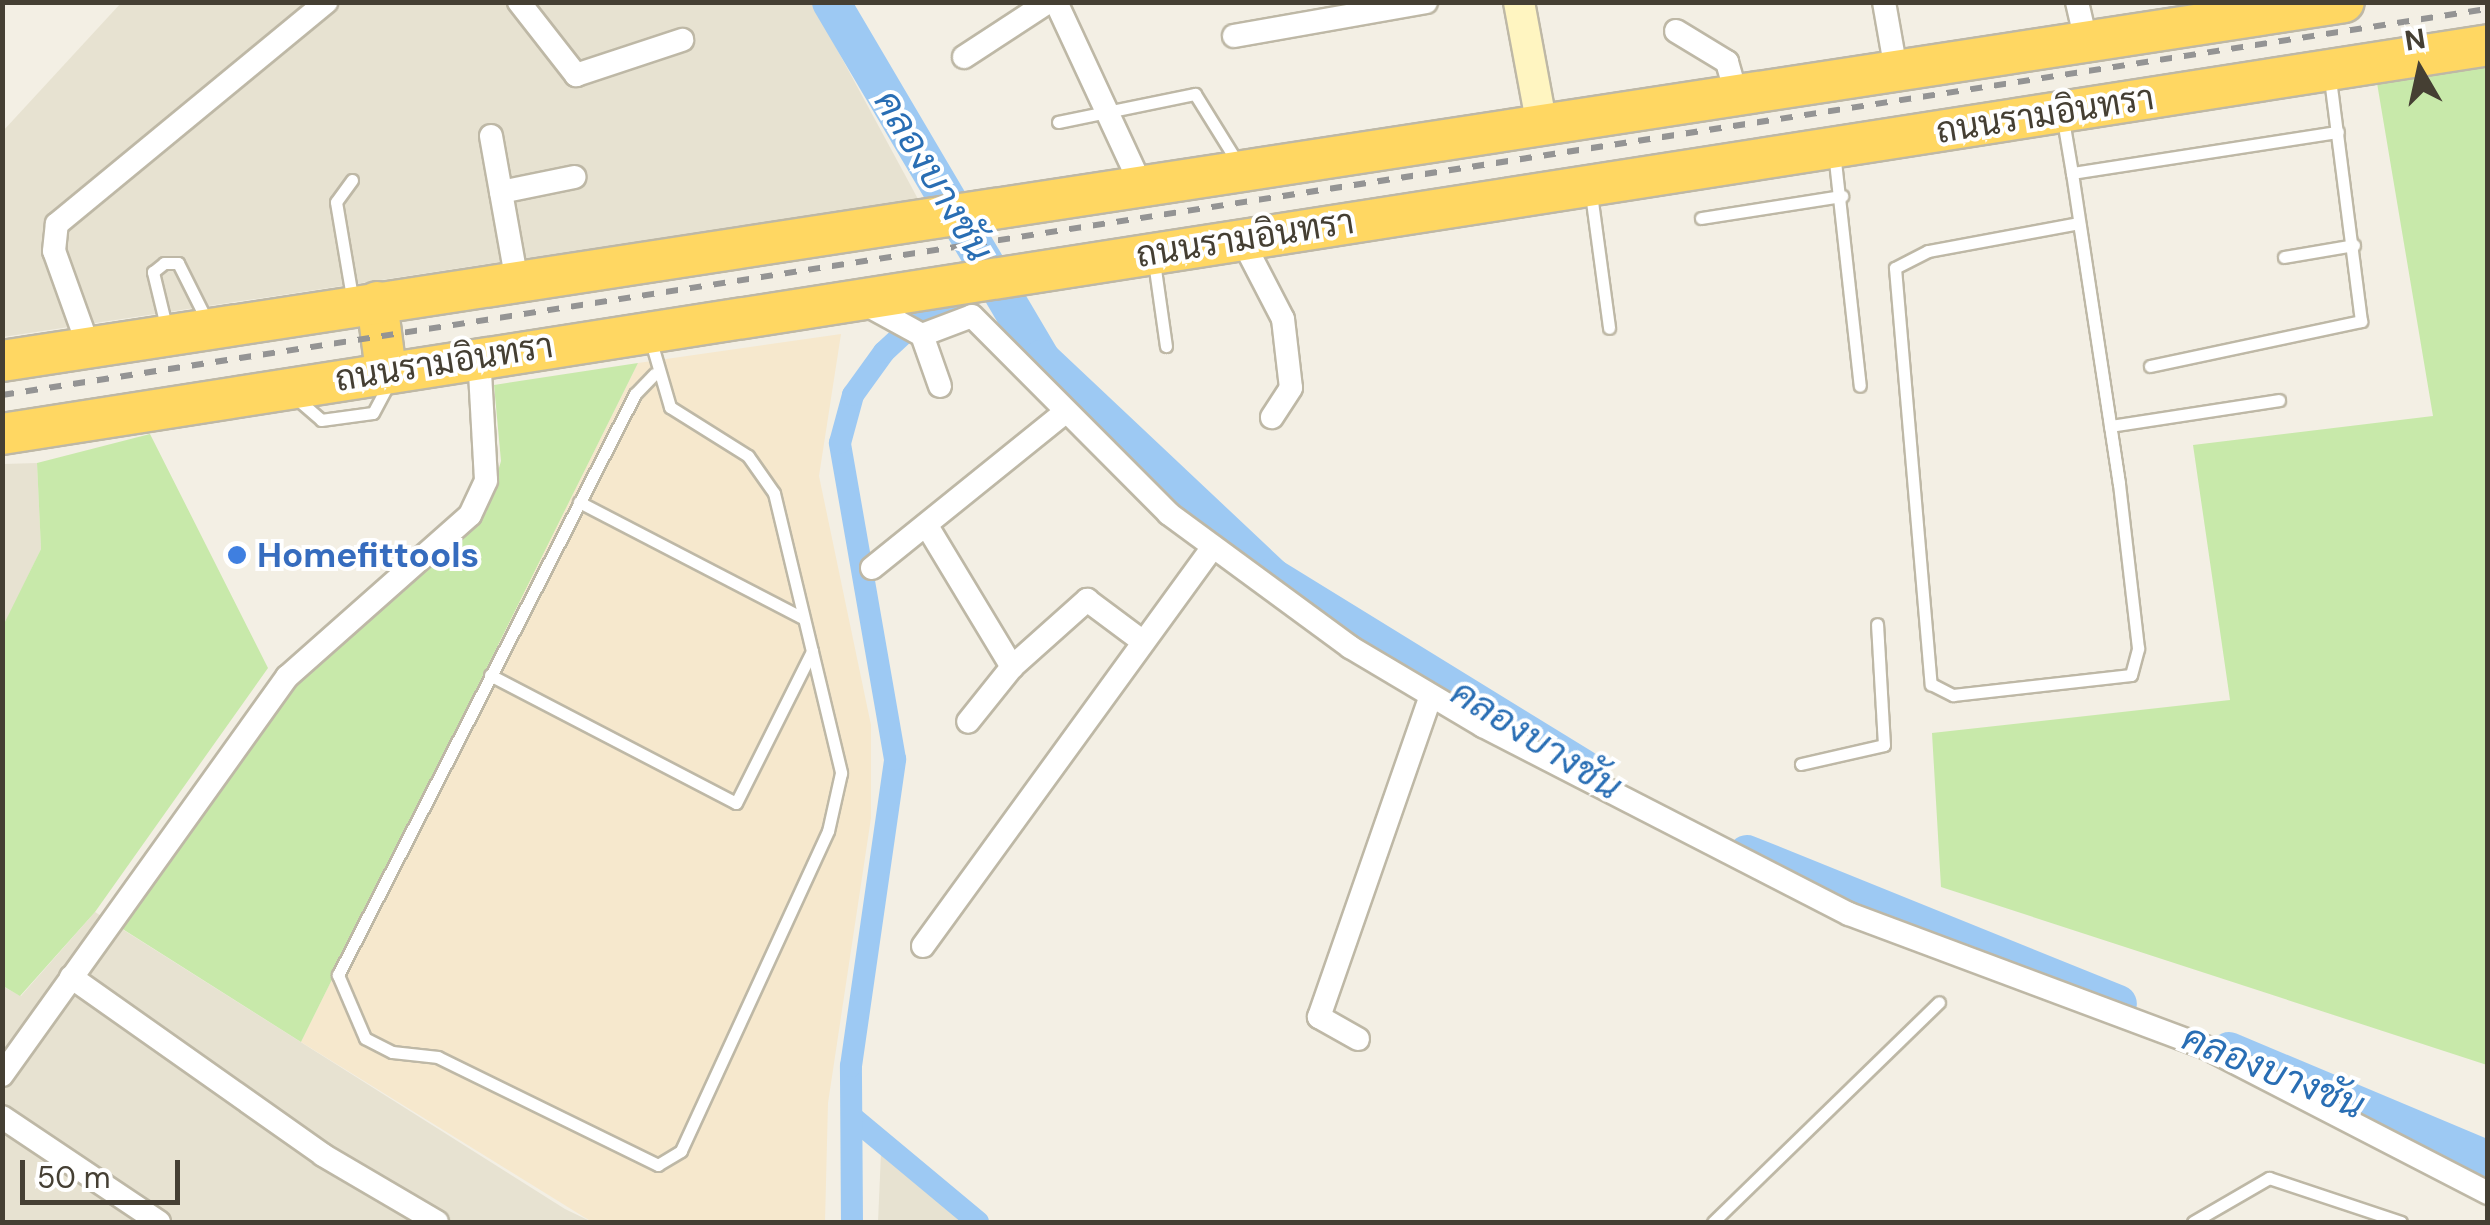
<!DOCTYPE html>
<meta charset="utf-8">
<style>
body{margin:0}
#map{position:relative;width:2490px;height:1225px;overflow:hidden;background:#f3efe4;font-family:"DM Sans",Sarabun,sans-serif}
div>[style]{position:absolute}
.residential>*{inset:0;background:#e7e2d1}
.commercial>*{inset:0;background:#f6e8cd}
.green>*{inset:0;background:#c8e9aa}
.canal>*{height:22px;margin:-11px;padding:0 11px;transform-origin:11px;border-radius:11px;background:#9dc9f3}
.river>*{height:38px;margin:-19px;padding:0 19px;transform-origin:19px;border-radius:19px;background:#9dc9f3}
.roads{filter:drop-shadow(2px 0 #beb8a6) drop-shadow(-2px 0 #beb8a6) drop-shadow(0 2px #beb8a6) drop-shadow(0 -2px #beb8a6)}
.lane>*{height:11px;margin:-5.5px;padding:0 5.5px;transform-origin:5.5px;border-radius:5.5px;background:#fff}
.street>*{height:22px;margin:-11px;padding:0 11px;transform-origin:11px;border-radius:11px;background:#fff}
.secondary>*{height:30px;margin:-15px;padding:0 15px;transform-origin:15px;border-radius:15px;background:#fff5c1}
.highway>*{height:40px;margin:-20px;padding:0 20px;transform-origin:20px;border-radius:20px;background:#ffd762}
.rail>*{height:6px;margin-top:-3px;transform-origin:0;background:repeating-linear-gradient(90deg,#949494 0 12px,transparent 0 24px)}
.dots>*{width:28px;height:28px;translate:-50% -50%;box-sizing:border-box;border:5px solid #fff;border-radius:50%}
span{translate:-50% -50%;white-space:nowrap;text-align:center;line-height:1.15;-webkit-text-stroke:8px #fff;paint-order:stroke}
.street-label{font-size:35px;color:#453f33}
.shop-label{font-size:35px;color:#366cbe;font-weight:700}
.left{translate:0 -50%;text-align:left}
.water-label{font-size:38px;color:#296eb4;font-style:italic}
.frame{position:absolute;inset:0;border:5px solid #453f33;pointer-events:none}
.north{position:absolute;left:2370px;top:20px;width:100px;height:100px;-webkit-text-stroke:8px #fff;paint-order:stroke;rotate:351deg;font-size:28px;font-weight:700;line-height:40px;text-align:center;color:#453f33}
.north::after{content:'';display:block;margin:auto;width:35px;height:45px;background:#453f33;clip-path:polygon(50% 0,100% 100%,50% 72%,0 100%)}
.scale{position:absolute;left:20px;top:1160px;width:160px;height:45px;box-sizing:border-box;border:5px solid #453f33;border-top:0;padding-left:12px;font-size:30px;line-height:35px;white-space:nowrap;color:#453f33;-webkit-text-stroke:8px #fff;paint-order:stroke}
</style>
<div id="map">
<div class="residential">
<i style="clip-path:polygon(121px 3px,812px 3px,918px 199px,3px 337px,3px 131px)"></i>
<i style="clip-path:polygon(37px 463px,41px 549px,3px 628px,3px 464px)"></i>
<i style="clip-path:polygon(95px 912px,565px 1209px,592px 1222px,3px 1222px,2px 986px,21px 996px)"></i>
<i style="clip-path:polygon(881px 1153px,962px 1222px,878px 1222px)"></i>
</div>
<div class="commercial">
<i style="clip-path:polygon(841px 334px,819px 476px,871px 725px,871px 818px,828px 1103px,825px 1222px,592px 1222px,301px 1042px,638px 363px)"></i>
</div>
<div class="green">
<i style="clip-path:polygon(2487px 66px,2488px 66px,2487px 1065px,1941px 887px,1932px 733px,2230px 700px,2193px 445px,2433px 416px,2377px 83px)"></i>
<i style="clip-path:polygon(638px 363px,301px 1042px,121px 928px,309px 668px,486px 513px,501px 461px,494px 385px)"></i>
<i style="clip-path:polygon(150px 434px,268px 668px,95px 912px,20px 996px,3px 986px,2px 628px,41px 549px,37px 463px)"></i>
</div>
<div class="canal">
<i style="left:852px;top:1117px;width:164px;rotate:39.8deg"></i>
<i style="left:852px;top:1222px;width:156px;rotate:-90.4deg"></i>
<i style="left:851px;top:1066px;width:310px;rotate:-81.8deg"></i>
<i style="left:895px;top:759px;width:321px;rotate:-99.9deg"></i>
<i style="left:840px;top:443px;width:50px;rotate:-74.8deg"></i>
<i style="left:853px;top:395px;width:53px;rotate:-54.2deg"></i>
<i style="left:884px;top:352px;width:57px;rotate:-42.9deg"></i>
<i style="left:926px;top:313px;width:45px;rotate:-19.7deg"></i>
</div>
<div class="river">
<i style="left:831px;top:2px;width:414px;rotate:59.5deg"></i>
<i style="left:1041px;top:359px;width:318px;rotate:43.3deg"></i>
<i style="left:1272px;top:577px;width:366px;rotate:31.6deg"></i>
<i style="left:1747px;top:854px;width:400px;rotate:22deg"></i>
<i style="left:2229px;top:1051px;width:281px;rotate:22.8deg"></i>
</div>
<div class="roads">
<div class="lane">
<i style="left:2063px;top:120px;width:54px;rotate:80.4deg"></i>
<i style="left:2072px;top:173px;width:315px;rotate:81.4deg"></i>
<i style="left:2119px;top:484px;width:264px;rotate:-98.7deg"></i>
<i style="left:2079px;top:223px;width:154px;rotate:169.5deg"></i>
<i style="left:1928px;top:251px;width:37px;rotate:153deg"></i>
<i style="left:1895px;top:268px;width:418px;rotate:85.1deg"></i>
<i style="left:1931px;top:684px;width:25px;rotate:27deg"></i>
<i style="left:1953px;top:695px;width:179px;rotate:-6.4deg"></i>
<i style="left:2131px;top:675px;width:28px;rotate:-75deg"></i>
<i style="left:2138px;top:648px;width:165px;rotate:-96.6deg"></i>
<i style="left:1058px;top:122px;width:140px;rotate:-11.6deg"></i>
<i style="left:1195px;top:94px;width:84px;rotate:58.2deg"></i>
<i style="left:1834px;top:152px;width:235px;rotate:83.7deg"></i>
<i style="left:2072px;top:173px;width:269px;rotate:-8.8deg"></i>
<i style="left:352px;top:180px;width:27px;rotate:126deg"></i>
<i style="left:336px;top:202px;width:102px;rotate:80.4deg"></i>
<i style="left:1591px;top:194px;width:135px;rotate:82.3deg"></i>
<i style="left:1701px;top:218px;width:143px;rotate:-8.9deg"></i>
<i style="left:2284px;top:257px;width:71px;rotate:-9.7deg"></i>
<i style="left:1154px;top:262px;width:85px;rotate:81.9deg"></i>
<i style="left:167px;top:330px;width:60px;rotate:-103.6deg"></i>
<i style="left:153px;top:272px;width:14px;rotate:-39deg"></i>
<i style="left:164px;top:263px;width:14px"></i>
<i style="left:178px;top:263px;width:67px;rotate:63.4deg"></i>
<i style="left:650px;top:338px;width:72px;rotate:73.8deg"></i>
<i style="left:670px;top:407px;width:92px;rotate:32.1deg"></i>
<i style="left:748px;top:456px;width:45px;rotate:54.9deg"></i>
<i style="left:774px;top:493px;width:288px;rotate:76.5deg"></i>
<i style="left:841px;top:773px;width:59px;rotate:102.6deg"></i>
<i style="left:828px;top:831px;width:352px;rotate:114.7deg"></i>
<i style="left:681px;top:1151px;width:27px;rotate:149deg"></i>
<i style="left:658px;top:1165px;width:245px;rotate:-153.9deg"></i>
<i style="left:438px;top:1057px;width:46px;rotate:-173.8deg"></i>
<i style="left:392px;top:1052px;width:30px;rotate:-153deg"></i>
<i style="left:365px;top:1038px;width:69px;rotate:-113.2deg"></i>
<i style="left:338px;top:975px;width:653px;rotate:-62.92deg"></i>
<i style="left:635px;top:394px;width:28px;rotate:-46deg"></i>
<i style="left:2150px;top:366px;width:216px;rotate:-12deg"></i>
<i style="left:2361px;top:321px;width:244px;rotate:-97.3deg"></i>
<i style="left:296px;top:398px;width:33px;rotate:41deg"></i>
<i style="left:321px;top:420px;width:52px;rotate:-7.7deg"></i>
<i style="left:373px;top:413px;width:36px;rotate:-62deg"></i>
<i style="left:2110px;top:426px;width:171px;rotate:-8.7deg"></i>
<i style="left:579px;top:502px;width:250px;rotate:27.4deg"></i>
<i style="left:490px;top:675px;width:277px;rotate:27.5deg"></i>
<i style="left:736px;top:803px;width:170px;rotate:-63.4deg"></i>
<i style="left:1801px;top:764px;width:85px;rotate:-12.9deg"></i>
<i style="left:1884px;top:745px;width:121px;rotate:-93.3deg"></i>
<i style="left:1713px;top:1222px;width:315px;rotate:-44.2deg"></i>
<i style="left:2193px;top:1222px;width:88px;rotate:-30.1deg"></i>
<i style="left:2269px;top:1178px;width:139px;rotate:18.4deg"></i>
</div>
<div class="street">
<i style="left:519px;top:2px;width:93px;rotate:52deg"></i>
<i style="left:576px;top:75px;width:112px;rotate:-18.3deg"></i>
<i style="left:1056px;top:2px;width:202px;rotate:65.1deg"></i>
<i style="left:1884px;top:2px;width:69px;rotate:80deg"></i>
<i style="left:2077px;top:2px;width:39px;rotate:77deg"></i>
<i style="left:1676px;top:31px;width:60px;rotate:31.3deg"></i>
<i style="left:1727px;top:62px;width:32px;rotate:74deg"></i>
<i style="left:1234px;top:36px;width:195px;rotate:-10deg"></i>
<i style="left:964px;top:57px;width:100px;rotate:-33.2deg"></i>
<i style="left:491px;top:136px;width:148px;rotate:79.9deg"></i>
<i style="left:501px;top:192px;width:75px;rotate:-11.6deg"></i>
<i style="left:1241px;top:238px;width:91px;rotate:62.6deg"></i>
<i style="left:1283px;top:319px;width:69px;rotate:83.4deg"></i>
<i style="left:1291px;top:388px;width:35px;rotate:123deg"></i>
<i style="left:858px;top:300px;width:73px;rotate:28.7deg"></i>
<i style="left:922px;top:335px;width:53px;rotate:-20.8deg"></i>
<i style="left:972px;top:316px;width:279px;rotate:45.1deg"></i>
<i style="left:1169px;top:514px;width:225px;rotate:36.3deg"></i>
<i style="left:1350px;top:647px;width:155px;rotate:30.7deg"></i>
<i style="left:1483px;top:726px;width:411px;rotate:27.2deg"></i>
<i style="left:1849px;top:914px;width:382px;rotate:20.5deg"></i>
<i style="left:2207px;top:1048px;width:316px;rotate:27.3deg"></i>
<i style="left:922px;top:335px;width:54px;rotate:70.6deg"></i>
<i style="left:89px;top:348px;width:103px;rotate:-109.8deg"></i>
<i style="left:54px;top:251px;width:27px;rotate:-84deg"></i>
<i style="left:57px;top:224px;width:349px;rotate:-39.5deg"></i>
<i style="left:927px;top:526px;width:165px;rotate:58.9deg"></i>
<i style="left:1012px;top:667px;width:70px;rotate:128.7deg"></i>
<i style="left:872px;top:568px;width:248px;rotate:-38.9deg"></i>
<i style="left:1012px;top:667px;width:101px;rotate:-41.8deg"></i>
<i style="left:1087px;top:600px;width:69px;rotate:36.7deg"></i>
<i style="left:923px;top:946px;width:493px;rotate:-54deg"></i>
<i style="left:71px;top:977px;width:309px;rotate:35.2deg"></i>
<i style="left:323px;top:1155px;width:132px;rotate:30.4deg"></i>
<i style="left:1358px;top:1039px;width:45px;rotate:-150.6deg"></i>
<i style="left:1319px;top:1017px;width:340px;rotate:-70.8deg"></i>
<i style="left:2px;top:1075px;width:490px;rotate:-54.4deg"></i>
<i style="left:287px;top:677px;width:244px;rotate:-41.5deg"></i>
<i style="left:470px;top:515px;width:38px;rotate:-65deg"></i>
<i style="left:486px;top:480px;width:124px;rotate:-93.2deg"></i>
<i style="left:2px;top:1117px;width:189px;rotate:33.8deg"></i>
</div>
<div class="secondary">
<i style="left:1519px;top:2px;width:126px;rotate:79.5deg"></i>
</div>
<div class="highway">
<i style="left:377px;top:302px;width:70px;rotate:82.6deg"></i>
<i style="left:2px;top:361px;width:2369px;rotate:-8.71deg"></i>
<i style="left:2px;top:434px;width:2516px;rotate:-8.89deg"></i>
</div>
</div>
<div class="rail">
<i style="left:2px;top:395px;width:2516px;rotate:-8.83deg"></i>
</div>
<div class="dots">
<i style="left:237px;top:555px;background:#3f7fe0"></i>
</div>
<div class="street-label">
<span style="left:2045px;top:114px;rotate:-9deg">ถนนรามอินทรา</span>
<span style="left:1245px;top:238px;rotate:-9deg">ถนนรามอินทรา</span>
<span style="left:444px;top:362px;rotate:-9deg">ถนนรามอินทรา</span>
</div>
<div class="shop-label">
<span class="left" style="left:257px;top:555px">Homefittools</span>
</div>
<div class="water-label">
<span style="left:933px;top:176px;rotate:59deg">คลองบางชัน</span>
<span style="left:1536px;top:740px;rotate:32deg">คลองบางชัน</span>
<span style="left:2273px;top:1072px;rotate:22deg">คลองบางชัน</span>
</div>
<div class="frame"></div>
<div class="north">N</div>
<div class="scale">50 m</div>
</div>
